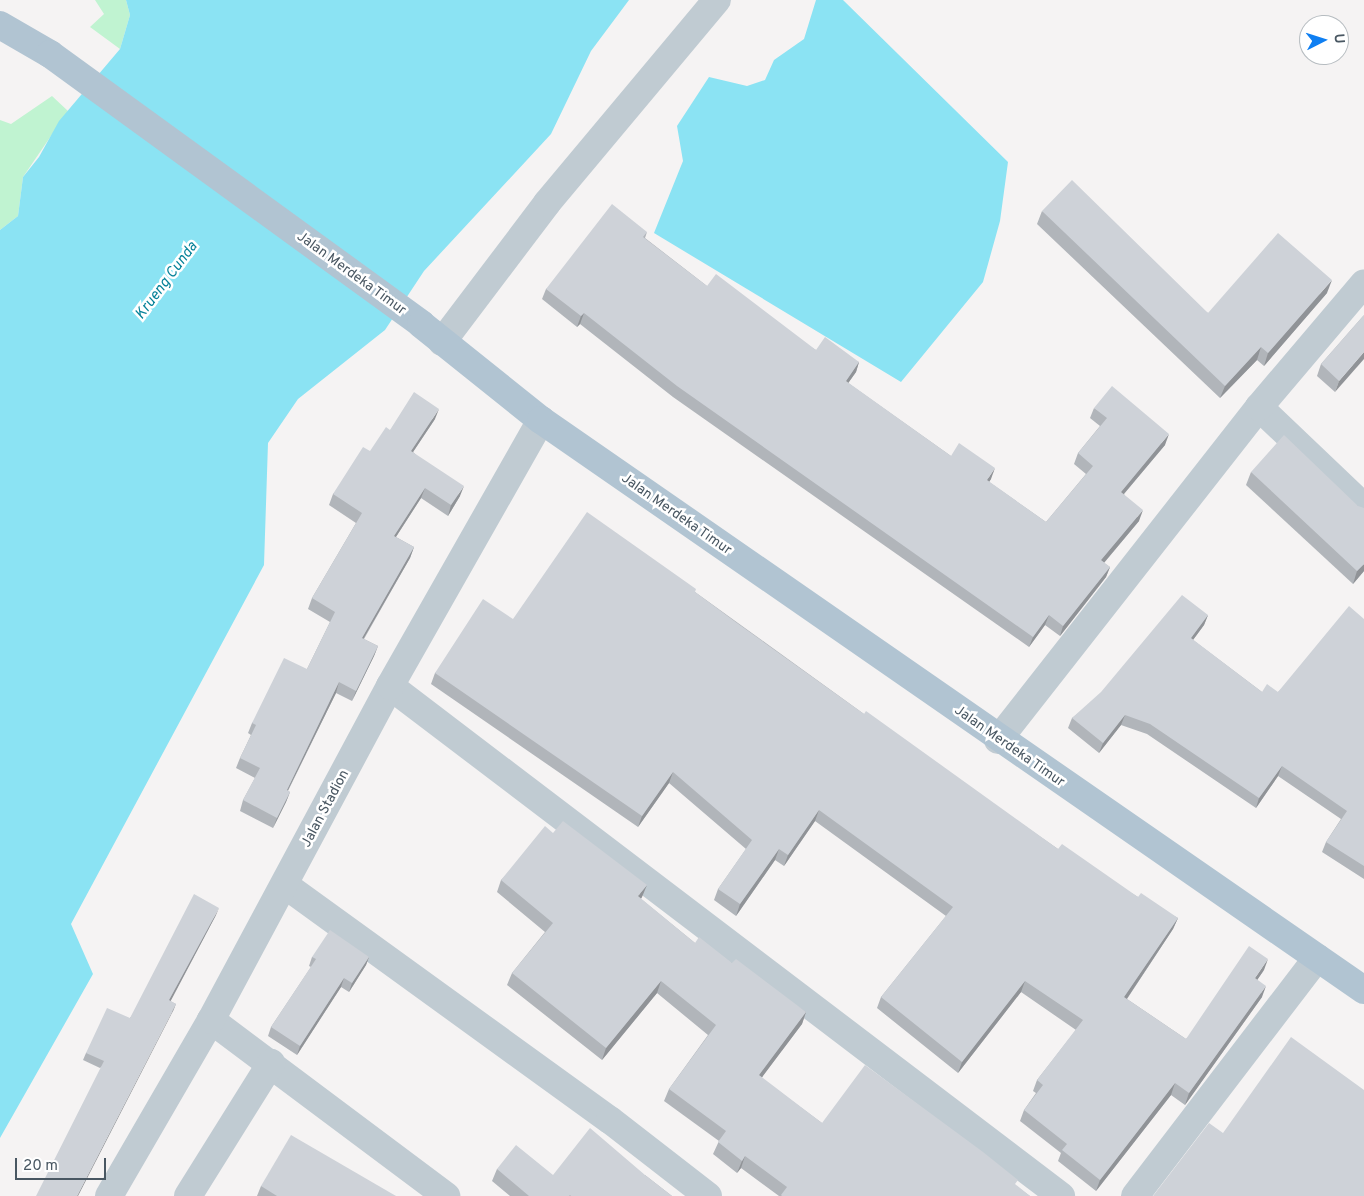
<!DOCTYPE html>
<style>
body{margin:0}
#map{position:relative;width:1364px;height:1196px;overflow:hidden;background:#f5f3f3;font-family:Overpass,sans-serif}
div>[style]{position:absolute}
.green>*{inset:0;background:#c0f3d1}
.water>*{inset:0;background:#8be3f3}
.minor>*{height:28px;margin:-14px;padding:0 14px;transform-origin:14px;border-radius:14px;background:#c0cbd2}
.major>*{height:28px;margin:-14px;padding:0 14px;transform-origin:14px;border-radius:14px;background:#b1c4d2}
.wall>*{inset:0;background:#b1b5ba}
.shaded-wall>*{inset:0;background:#909397}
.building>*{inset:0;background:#ced2d8}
span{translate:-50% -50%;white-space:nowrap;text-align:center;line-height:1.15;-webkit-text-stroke:5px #fff;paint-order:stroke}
.street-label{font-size:14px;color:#495762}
.water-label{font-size:15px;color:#068299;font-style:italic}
.north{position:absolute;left:1299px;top:15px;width:50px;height:50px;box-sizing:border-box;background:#fff;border:1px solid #b6bcc0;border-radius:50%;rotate:85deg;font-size:14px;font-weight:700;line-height:20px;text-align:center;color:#495762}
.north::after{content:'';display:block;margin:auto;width:18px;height:22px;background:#0f7ff2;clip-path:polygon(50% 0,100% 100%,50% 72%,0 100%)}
.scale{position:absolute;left:15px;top:1158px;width:91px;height:22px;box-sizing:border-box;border:2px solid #495762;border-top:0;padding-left:6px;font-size:15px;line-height:18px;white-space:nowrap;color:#495762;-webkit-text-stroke:4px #fff;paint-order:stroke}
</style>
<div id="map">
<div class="green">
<i style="clip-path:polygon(95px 0,126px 0,130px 15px,120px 49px,90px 27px,104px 14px)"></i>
<i style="clip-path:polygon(52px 96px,68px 111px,23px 177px,18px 216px,0 230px,0 120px,11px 124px)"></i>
</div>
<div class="water">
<i style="clip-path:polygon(126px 0,629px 0,591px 51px,551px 134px,424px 271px,385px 330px,298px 399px,268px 443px,264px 565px,71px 924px,93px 974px,0 1138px,0 230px,18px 216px,23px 177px,39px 157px,59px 121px,120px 49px,130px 15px)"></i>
<i style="clip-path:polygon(816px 0,843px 0,1008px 162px,1000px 221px,983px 282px,901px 382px,654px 233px,683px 161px,677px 126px,709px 77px,747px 86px,765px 80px,774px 60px,804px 39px)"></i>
</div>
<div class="minor">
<i style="left:442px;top:342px;width:174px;rotate:-52.9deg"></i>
<i style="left:547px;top:203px;width:265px;rotate:-50.1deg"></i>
<i style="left:1259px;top:407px;width:145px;rotate:43.6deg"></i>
<i style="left:390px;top:686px;width:843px;rotate:37.24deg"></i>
<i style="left:998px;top:740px;width:423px;rotate:-51.9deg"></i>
<i style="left:1259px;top:407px;width:162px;rotate:-49.7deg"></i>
<i style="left:285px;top:885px;width:401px;rotate:35.9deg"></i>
<i style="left:610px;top:1120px;width:124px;rotate:37.8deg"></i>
<i style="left:211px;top:1020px;width:294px;rotate:36.8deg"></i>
<i style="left:109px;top:1196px;width:203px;rotate:-59.9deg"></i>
<i style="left:211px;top:1020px;width:379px;rotate:-61.8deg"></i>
<i style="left:390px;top:686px;width:306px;rotate:-60.4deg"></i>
<i style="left:188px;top:1196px;width:157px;rotate:-58deg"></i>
<i style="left:1135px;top:1196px;width:300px;rotate:-52.6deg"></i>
</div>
<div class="major">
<i style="left:0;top:25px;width:58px;rotate:30.1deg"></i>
<i style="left:50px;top:54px;width:459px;rotate:36deg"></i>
<i style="left:421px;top:324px;width:154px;rotate:38.7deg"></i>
<i style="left:541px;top:420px;width:1001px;rotate:34.71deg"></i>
</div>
<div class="wall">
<i style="clip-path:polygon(1042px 211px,1208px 313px,1327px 293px,1264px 366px,1257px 360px,1220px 398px,1037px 224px)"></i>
<i style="clip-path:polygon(647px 232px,645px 238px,707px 286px,816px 350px,859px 362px,856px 372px,848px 383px,951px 456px,991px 479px,989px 482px,1046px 522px,1086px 474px,1074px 464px,1078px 453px,1100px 426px,1090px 418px,1094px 408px,1165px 445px,1124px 494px,1139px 521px,1104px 563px,1110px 567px,1106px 577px,1060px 636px,1045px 625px,1029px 647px,673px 397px,580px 324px,577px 327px,542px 299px,546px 289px)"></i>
<i style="clip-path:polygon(1364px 315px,1335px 392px,1317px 376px,1321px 364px)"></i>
<i style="clip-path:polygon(435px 419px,413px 452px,460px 496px,448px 516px,421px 498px,396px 537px,414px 547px,410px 558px,364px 639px,378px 646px,374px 656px,352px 701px,336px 693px,288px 791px,290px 792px,286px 802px,273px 828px,240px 811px,243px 800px,255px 778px,236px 768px,240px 758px,251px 735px,248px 733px,252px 723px,307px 669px,330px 622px,308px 609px,312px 598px,356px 523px,329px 505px,333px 494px,390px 430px)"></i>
<i style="clip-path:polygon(1251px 472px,1358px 506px,1364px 571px,1353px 584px,1246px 485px)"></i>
<i style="clip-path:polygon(695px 592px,864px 714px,1058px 849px,1138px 897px,1178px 918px,1173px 929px,1127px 999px,1186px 1039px,1264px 970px,1257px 980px,1262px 997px,1185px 1105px,1171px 1095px,1096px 1191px,1058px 1161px,1061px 1153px,1020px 1121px,1024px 1110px,1036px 1093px,1033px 1091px,1037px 1080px,1076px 1030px,1021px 992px,958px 1073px,877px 1008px,881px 997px,946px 916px,815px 821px,784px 866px,775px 860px,736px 916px,714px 900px,718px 889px,746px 849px,669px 783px,638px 827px,431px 684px,435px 673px,513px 619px)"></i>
<i style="clip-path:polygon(1208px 615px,1204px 625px,1193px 640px,1262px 692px,1278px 692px,1364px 619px,1364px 879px,1322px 852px,1326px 842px,1341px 819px,1278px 776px,1256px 808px,1147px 734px,1121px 725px,1099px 753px,1068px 728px,1072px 718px)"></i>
<i style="clip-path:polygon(553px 833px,642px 897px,641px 899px,695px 943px,732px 963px,806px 1012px,802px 1024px,761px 1078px,822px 1123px,1016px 1186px,1030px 1196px,779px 1196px,741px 1168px,737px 1173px,713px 1154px,719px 1141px,664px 1101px,669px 1089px,708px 1035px,657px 993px,602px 1060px,507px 985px,512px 973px,545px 932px,497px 892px,501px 880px)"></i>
<i style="clip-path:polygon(216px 915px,170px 1001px,176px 1004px,173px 1011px,100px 1068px,83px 1060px,86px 1053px,130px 1018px)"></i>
<i style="clip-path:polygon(312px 957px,369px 957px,366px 965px,349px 992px,341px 987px,297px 1055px,268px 1036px,271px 1027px,311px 967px,309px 966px)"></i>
<i style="clip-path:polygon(497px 1169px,553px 1175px,645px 1175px,672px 1196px,510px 1196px,492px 1181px)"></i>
<i style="clip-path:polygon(261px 1186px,396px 1196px,257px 1196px)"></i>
</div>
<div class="shaded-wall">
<i style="clip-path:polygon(1332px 280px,1327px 293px,1264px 366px,1268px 353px)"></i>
<i style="clip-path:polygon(584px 313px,580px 324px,577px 327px,581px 316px)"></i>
<i style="clip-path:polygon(1261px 347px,1257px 360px,1220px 398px,1225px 386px)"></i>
<i style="clip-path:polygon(1364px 352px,1364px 359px,1335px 392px,1339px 381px)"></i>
<i style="clip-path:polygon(859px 362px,856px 372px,842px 392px,846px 381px)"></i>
<i style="clip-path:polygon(439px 409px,435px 419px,407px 461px,411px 451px)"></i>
<i style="clip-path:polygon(1169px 434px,1165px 445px,1117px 502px,1121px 492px)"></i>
<i style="clip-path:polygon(995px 468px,991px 479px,983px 491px,987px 480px)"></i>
<i style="clip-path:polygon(464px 486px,460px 496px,448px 516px,451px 505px)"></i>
<i style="clip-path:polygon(425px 488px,421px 498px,390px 546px,394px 536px)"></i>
<i style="clip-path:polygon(1143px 510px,1139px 521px,1097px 571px,1101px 560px)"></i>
<i style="clip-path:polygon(414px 547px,410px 558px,358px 648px,362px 638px)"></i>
<i style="clip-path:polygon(1364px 564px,1364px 571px,1353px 584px,1357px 571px)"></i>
<i style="clip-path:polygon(1110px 567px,1106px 577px,1060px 636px,1063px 626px)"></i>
<i style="clip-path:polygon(1049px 615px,1045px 625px,1029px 647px,1033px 637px)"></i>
<i style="clip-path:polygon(1208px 615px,1204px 625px,1187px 648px,1191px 638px)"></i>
<i style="clip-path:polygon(378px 646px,374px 656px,352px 701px,356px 691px)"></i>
<i style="clip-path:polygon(339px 682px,336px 693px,283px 800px,287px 790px)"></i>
<i style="clip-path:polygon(1125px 715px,1121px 725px,1099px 753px,1103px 743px)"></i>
<i style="clip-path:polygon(1282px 766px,1278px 776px,1256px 808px,1259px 798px)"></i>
<i style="clip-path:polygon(673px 772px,669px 783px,638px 827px,642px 816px)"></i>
<i style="clip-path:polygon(290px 792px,286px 802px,273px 828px,277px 818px)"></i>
<i style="clip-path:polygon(819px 810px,815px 821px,784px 866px,788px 855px)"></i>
<i style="clip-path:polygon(779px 849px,775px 860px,736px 916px,740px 904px)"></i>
<i style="clip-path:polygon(647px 885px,642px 897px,633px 908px,638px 896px)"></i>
<i style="clip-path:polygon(219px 908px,216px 915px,167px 1008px,169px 1000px)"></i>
<i style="clip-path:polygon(1178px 918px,1173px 929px,1120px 1009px,1124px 997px)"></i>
<i style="clip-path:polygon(369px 957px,366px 965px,349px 992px,352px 983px)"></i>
<i style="clip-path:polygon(1268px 959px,1264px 970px,1251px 989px,1255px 978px)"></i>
<i style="clip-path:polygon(344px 978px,341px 987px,297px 1055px,300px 1046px)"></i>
<i style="clip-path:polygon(661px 981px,657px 993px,602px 1060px,606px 1048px)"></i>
<i style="clip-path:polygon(1025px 981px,1021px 992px,958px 1073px,962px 1062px)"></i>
<i style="clip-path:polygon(1266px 986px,1262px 997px,1185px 1105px,1189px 1093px)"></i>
<i style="clip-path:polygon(176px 1004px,173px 1011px,78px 1196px,77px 1196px)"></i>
<i style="clip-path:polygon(806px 1012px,802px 1024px,754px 1088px,759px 1075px)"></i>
<i style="clip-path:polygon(1175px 1083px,1171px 1095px,1096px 1191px,1100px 1180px)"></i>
<i style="clip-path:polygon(745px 1156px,741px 1168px,737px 1173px,742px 1161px)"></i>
</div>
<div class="building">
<i style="clip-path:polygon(1072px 180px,1208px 313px,1278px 233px,1332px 280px,1268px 353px,1261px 347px,1225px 386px,1042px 211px)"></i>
<i style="clip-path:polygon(612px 204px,647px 232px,643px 237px,707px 286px,716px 274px,816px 350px,825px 337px,859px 362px,846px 381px,951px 456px,959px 443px,995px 468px,987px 480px,1046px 522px,1093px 466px,1078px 453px,1107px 418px,1094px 408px,1112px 386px,1169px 434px,1121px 492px,1143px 510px,1101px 560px,1110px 567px,1063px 626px,1049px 615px,1033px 637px,677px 386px,584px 313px,581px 316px,546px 289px)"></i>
<i style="clip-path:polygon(1364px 315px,1364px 352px,1339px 381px,1321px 364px)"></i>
<i style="clip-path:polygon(414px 392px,439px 409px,411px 451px,464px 486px,451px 505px,425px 488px,394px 536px,414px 547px,362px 638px,378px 646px,356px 691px,339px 682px,287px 790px,290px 792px,277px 818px,243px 800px,260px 768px,240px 758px,256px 725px,252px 723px,284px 658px,307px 669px,335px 612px,312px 598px,362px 513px,333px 494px,363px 447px,370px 451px,386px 427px,390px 430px)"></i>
<i style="clip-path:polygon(1284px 435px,1358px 506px,1364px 508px,1364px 564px,1357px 571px,1251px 472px)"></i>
<i style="clip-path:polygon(587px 512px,696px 589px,695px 592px,737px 623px,864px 714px,866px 711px,1058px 849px,1062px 844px,1138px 897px,1141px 893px,1178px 918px,1124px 997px,1186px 1039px,1249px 946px,1268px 959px,1255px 978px,1266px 986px,1189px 1093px,1175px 1083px,1100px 1180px,1062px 1150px,1067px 1144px,1024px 1110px,1043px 1085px,1037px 1080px,1083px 1020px,1025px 981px,962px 1062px,881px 997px,953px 907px,819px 810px,788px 855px,779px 849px,740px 904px,718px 889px,752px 840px,673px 772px,642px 816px,435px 673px,483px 599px,513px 619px)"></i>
<i style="clip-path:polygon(1182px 595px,1208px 615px,1191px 638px,1262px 692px,1267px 684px,1278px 692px,1349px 606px,1364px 619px,1364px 866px,1326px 842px,1347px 811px,1282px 766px,1259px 798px,1150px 724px,1125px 715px,1103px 743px,1072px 718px,1101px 692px)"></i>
<i style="clip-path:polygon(563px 821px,647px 885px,638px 896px,695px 943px,699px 937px,732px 963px,736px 959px,806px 1012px,759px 1075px,822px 1123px,865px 1065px,983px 1152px,1018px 1180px,1015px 1184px,1030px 1196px,782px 1196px,781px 1195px,787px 1187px,745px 1156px,742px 1161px,718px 1142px,726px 1131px,669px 1089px,716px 1025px,661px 981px,606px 1048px,512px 973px,553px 923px,501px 880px,545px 826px,553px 833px)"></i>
<i style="clip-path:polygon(194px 894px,219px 908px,169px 1000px,176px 1004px,77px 1196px,36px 1196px,104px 1061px,86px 1053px,107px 1008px,130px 1018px)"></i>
<i style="clip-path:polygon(330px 930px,369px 957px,352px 983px,344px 978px,300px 1046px,271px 1027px,316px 959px,312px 957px)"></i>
<i style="clip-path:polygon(1291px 1037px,1364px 1090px,1364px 1196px,1153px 1196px,1209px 1123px,1223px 1133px)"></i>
<i style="clip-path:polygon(590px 1128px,645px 1175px,672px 1196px,571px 1196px,570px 1195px,569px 1196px,529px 1196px,497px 1169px,516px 1145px,553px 1175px)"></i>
<i style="clip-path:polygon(291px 1135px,396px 1196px,277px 1196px,261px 1186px)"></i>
</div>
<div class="street-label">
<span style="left:351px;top:274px;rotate:36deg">Jalan Merdeka Timur</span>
<span style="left:676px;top:515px;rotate:35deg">Jalan Merdeka Timur</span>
<span style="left:1009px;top:747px;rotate:35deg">Jalan Merdeka Timur</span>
<span style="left:326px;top:809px;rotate:-62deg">Jalan Stadion</span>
</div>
<div class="water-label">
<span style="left:167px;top:281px;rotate:-53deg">Krueng Cunda</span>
</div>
<div class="north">U</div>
<div class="scale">20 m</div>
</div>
